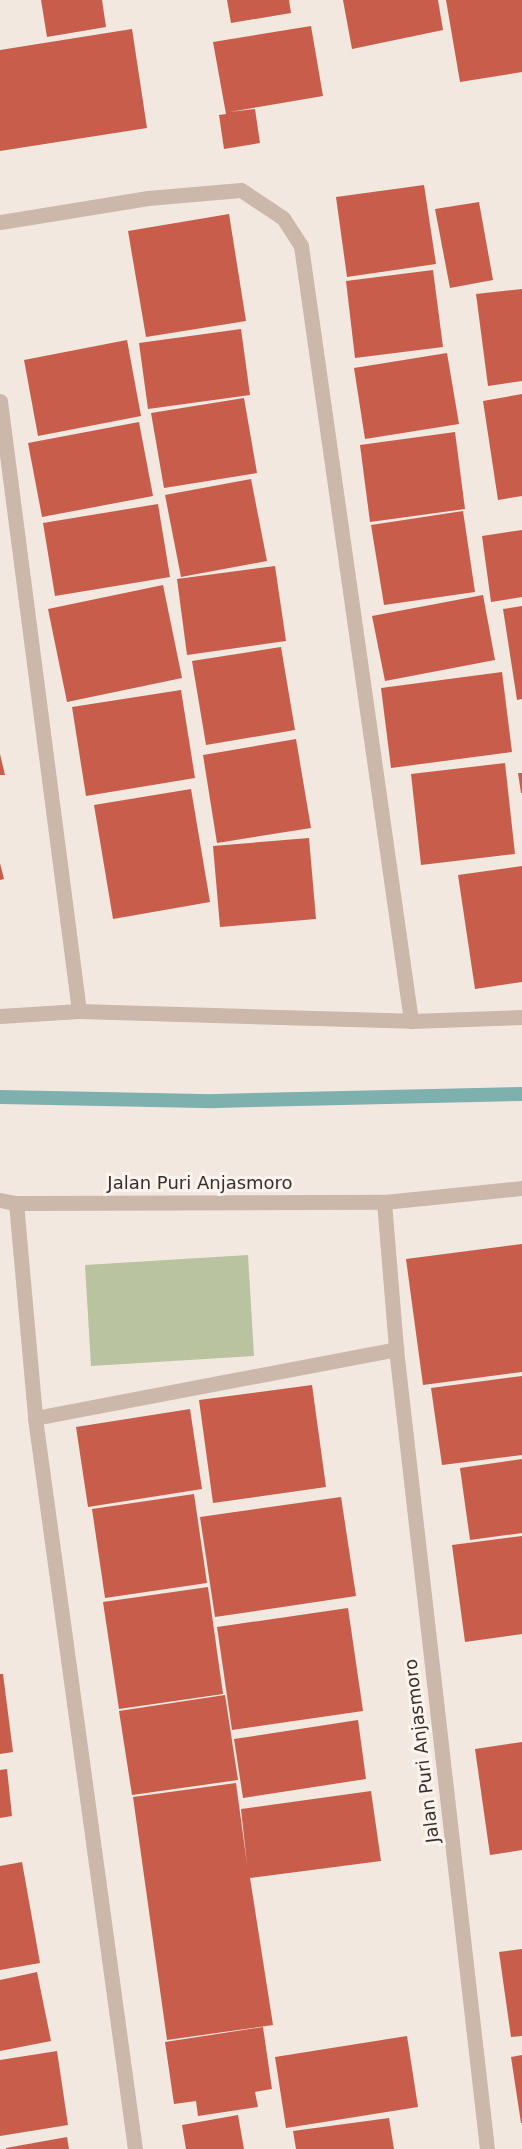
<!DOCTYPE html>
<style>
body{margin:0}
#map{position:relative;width:522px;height:2149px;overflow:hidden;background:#f3e8e0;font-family:"DejaVu Sans",sans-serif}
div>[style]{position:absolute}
.green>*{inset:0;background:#bac39f}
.stream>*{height:14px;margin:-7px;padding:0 7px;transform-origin:7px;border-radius:7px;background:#7eb1ae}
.building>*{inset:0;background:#c75d4a}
.street>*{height:15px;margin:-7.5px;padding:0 7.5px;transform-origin:7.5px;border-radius:7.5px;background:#ccb7ab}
span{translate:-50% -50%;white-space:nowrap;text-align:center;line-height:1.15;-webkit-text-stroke:6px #fbf3ed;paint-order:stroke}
.street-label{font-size:18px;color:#3a2e2a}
</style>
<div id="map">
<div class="green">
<i style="clip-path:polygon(248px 1255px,254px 1356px,91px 1366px,85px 1265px)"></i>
</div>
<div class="stream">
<i style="left:0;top:1097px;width:215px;rotate:1.1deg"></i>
<i style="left:215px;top:1101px;width:307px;rotate:-1.3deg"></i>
</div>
<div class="building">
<i style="clip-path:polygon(41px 0,102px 0,106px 27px,47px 37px)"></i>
<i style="clip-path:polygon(227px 0,289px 0,291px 13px,231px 23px)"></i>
<i style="clip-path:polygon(343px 0,438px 0,443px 30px,352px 49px)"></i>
<i style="clip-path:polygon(446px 0,522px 0,522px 72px,460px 82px)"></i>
<i style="clip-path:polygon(311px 26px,323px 96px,229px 112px,255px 109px,260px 143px,224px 149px,219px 115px,226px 114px,213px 42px)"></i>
<i style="clip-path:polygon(132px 29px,147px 128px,0 151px,0 50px)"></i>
<i style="clip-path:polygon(424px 185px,436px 264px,347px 277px,336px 197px)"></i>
<i style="clip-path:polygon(479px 202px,493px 280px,450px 288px,435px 209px)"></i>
<i style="clip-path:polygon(229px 214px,246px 321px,146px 337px,128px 231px)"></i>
<i style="clip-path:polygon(433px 270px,443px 347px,355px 358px,346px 281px)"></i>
<i style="clip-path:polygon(522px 289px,522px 381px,488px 386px,476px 294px)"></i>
<i style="clip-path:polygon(241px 329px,250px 395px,148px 409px,139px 343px)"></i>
<i style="clip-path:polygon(127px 340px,141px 416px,38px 436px,24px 360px)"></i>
<i style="clip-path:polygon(447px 353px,459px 424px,365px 439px,354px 368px)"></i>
<i style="clip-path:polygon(522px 394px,522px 496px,498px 500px,483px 401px)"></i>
<i style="clip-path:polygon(244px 398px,257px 473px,164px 488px,151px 413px)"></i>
<i style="clip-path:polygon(139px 422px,153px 496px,42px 517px,28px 443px)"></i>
<i style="clip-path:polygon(455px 432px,465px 509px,370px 522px,360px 445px)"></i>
<i style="clip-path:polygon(251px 479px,267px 561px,181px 577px,165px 495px)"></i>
<i style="clip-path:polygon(158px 504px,170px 577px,55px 596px,43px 523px)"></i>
<i style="clip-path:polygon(463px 511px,475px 592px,384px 605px,371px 525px)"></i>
<i style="clip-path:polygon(522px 530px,522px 597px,491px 602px,482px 536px)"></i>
<i style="clip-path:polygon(275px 566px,286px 641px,187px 655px,177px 579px)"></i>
<i style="clip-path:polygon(163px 585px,182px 678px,67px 702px,48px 609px)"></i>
<i style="clip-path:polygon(483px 595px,495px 660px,385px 681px,372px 616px)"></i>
<i style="clip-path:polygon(522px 606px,522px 699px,517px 700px,503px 609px)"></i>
<i style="clip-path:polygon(281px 647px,295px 730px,206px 745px,192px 661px)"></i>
<i style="clip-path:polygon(502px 672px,512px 752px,391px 768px,381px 688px)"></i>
<i style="clip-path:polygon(181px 690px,195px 778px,86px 796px,72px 707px)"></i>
<i style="clip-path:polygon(296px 739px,311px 828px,217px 843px,203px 755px)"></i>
<i style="clip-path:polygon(0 754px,5px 775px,0 775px)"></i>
<i style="clip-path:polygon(505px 763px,515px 854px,421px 865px,411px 774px)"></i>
<i style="clip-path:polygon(518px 773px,522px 773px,522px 793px,521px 793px)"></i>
<i style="clip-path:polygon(191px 789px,210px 902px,113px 919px,94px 805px)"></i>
<i style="clip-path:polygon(309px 838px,316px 919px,220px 927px,213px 846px)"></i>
<i style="clip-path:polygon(0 863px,4px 879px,0 880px)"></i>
<i style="clip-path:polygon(522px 866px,522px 982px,475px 989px,458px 875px)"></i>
<i style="clip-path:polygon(522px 1244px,522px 1372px,423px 1385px,406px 1259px)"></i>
<i style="clip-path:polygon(522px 1376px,522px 1455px,442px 1465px,431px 1388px)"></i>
<i style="clip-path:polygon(312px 1385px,326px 1487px,213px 1503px,199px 1400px)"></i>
<i style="clip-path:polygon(190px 1409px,202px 1489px,88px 1507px,76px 1427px)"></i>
<i style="clip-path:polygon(522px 1459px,522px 1533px,470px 1540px,460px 1468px)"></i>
<i style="clip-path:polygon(194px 1494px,207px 1583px,105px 1598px,92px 1509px)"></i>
<i style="clip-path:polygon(341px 1497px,356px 1596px,215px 1617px,200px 1517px)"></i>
<i style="clip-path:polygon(522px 1536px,522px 1634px,465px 1642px,452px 1545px)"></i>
<i style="clip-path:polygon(208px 1587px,223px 1694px,119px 1709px,103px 1602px)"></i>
<i style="clip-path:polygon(348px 1608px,363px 1711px,232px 1730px,217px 1627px)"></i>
<i style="clip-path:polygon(0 1674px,3px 1674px,13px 1752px,0 1754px)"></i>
<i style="clip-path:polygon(225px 1695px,238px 1780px,132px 1795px,119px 1711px)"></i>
<i style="clip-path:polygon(358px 1720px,366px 1779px,243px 1798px,234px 1739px)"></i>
<i style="clip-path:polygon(522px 1742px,522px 1850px,490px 1855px,475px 1749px)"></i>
<i style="clip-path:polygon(7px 1769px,12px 1816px,0 1818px,0 1770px)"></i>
<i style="clip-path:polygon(236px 1783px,247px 1864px,241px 1809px,371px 1791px,381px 1861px,250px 1878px,273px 2025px,167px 2040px,133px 1797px)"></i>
<i style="clip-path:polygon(22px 1862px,40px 1963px,0 1970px,0 1866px)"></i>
<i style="clip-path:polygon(522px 1949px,522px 2036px,511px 2037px,499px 1952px)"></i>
<i style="clip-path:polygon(37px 1972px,51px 2041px,0 2051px,0 1980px)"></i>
<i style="clip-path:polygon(263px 2027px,272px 2089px,255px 2092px,258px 2107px,198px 2116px,196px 2101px,174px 2104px,165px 2042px)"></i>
<i style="clip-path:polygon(407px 2036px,418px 2107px,286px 2128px,275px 2057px)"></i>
<i style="clip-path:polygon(57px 2051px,68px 2125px,0 2136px,0 2060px)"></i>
<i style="clip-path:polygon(522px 2055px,522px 2123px,521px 2123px,511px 2057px)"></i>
<i style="clip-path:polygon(238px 2115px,244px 2149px,186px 2149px,182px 2125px)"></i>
<i style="clip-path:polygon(389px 2118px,394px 2149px,296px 2149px,293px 2131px)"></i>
<i style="clip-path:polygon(67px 2137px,69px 2149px,6px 2149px,6px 2148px)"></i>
</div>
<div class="street">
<i style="left:0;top:222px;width:150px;rotate:-9.2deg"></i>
<i style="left:148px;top:198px;width:93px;rotate:-4.9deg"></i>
<i style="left:241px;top:190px;width:50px;rotate:33.7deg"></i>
<i style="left:283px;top:218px;width:33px;rotate:57deg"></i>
<i style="left:301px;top:246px;width:783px;rotate:81.92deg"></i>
<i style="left:0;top:401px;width:615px;rotate:82.62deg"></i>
<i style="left:0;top:1016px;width:79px;rotate:-3.6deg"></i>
<i style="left:79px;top:1011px;width:332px;rotate:1.7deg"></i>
<i style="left:411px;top:1021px;width:111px;rotate:-2.1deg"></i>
<i style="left:0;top:1200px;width:16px;rotate:11deg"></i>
<i style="left:16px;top:1203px;width:368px;rotate:-0.2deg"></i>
<i style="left:384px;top:1202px;width:139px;rotate:-5.8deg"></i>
<i style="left:384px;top:1202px;width:147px;rotate:85.3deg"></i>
<i style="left:396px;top:1349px;width:805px;rotate:83.51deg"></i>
<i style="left:16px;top:1203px;width:216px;rotate:84.9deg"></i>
<i style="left:35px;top:1418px;width:738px;rotate:82.21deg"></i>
<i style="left:35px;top:1418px;width:368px;rotate:-10.8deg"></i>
</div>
<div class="street-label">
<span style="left:200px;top:1183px">Jalan Puri Anjasmoro</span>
<span style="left:422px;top:1751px;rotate:-97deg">Jalan Puri Anjasmoro</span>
</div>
</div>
